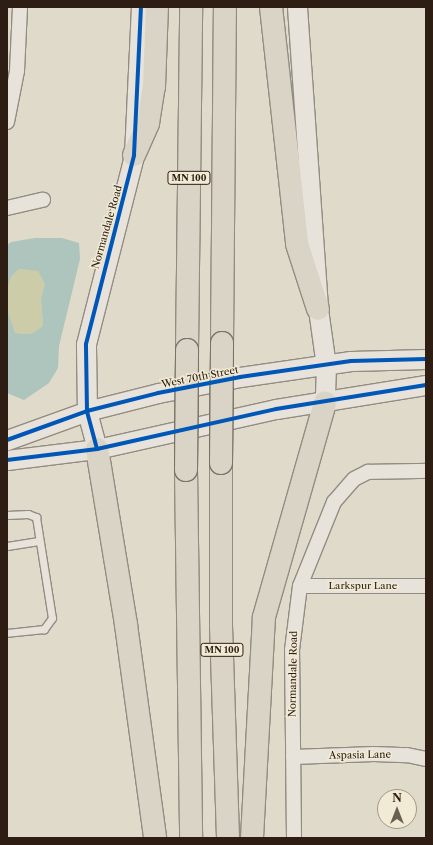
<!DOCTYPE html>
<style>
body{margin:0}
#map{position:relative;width:433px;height:845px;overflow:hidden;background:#dfdac9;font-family:"Libre Caslon Text",serif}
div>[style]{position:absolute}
.green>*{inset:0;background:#cccca8}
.water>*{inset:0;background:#adc5bc}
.roads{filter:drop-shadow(1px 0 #928c82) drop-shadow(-1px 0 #928c82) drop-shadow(0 1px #928c82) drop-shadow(0 -1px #928c82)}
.lane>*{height:7px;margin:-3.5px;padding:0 3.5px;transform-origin:3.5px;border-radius:3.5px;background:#e7e3db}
.street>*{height:14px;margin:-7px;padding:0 7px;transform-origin:7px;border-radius:7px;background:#e7e3db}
.secondary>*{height:19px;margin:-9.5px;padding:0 9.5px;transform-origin:9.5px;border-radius:9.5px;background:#e7e3db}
.highway>*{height:22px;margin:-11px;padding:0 11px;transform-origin:11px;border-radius:11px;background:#dad4c6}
.bridges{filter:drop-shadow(1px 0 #797369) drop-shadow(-1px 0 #797369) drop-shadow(0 1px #797369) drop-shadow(0 -1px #797369)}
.highway-bridge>*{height:22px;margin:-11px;padding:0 11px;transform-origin:11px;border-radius:11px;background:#dad4c6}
.cycleway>*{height:4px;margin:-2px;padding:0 2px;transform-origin:2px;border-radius:2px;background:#0057b8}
span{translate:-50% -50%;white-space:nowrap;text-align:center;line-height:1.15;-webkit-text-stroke:3px #f1ead5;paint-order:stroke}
.shield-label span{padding:1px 3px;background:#f1ead5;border:1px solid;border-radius:3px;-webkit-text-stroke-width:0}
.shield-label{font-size:9px;color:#2e1d12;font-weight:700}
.street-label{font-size:10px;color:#2e1d12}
.frame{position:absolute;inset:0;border:8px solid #2e1d12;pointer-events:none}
.north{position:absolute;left:377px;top:789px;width:40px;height:40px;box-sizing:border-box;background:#f1ead5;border:1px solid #a39887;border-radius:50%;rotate:0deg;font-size:11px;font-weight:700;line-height:16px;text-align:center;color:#2e1d12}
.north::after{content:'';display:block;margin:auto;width:14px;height:18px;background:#6c5f52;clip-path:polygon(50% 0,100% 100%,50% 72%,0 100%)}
</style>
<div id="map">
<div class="green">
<i style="clip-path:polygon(19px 269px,38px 270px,45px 284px,41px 298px,43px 326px,31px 334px,15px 333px,8px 316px,7px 288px,11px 277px)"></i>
</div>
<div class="water">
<i style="clip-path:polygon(35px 238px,62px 238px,79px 243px,80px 259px,59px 346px,58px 368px,49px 383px,24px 400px,7px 393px,7px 310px,15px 333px,31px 334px,43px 326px,41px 298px,45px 284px,38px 271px,19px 269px,11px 277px,7px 290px,7px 245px,11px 242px)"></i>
</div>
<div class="roads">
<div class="lane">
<i style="left:7px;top:515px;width:21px;rotate:-3deg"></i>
<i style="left:28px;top:514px;width:9px;rotate:21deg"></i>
<i style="left:36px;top:517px;width:102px;rotate:81deg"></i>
<i style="left:52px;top:618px;width:14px;rotate:126deg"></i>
<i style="left:44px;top:629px;width:37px;rotate:174deg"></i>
<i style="left:7px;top:546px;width:32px;rotate:-9deg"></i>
</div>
<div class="street">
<i style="left:7px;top:122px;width:52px;rotate:-78.9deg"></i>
<i style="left:17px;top:71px;width:64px;rotate:-87.3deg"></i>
<i style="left:7px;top:208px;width:37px;rotate:-13deg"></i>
<i style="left:300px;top:586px;width:126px"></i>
<i style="left:293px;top:757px;width:81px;rotate:-2.1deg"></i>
<i style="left:374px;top:754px;width:33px;rotate:2deg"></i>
<i style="left:407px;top:755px;width:19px;rotate:12deg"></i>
<i style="left:294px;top:838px;width:188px;rotate:-90.6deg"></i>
<i style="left:292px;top:650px;width:64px;rotate:-82.9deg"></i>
<i style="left:300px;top:586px;width:91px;rotate:-68deg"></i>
<i style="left:334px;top:502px;width:30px;rotate:-49deg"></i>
<i style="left:354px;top:479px;width:16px;rotate:-27deg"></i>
<i style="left:368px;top:472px;width:58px;rotate:-1deg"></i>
</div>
<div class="secondary">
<i style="left:297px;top:7px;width:303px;rotate:86deg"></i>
<i style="left:318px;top:309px;width:58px;rotate:82deg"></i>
<i style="left:326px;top:366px;width:37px;rotate:92deg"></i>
<i style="left:7px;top:440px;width:85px;rotate:-19.9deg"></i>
<i style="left:87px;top:411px;width:73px;rotate:-14.2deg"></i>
<i style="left:158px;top:393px;width:84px;rotate:-11deg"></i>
<i style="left:240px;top:377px;width:112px;rotate:-8.2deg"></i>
<i style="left:351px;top:361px;width:75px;rotate:-1.5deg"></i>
<i style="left:97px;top:449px;width:39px;rotate:-105deg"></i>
<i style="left:87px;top:411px;width:67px;rotate:-90.9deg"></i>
<i style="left:86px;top:344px;width:195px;rotate:-75.7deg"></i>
<i style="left:134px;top:155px;width:148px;rotate:-87.3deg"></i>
<i style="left:7px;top:460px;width:91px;rotate:-7deg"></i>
<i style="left:97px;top:449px;width:183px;rotate:-12.6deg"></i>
<i style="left:276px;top:409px;width:152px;rotate:-9.1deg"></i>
</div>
<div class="highway">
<i style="left:271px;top:7px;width:238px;rotate:83.7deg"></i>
<i style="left:297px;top:244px;width:68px;rotate:72.1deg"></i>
<i style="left:134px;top:155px;width:35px;rotate:-66deg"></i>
<i style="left:148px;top:123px;width:36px;rotate:-81deg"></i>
<i style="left:154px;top:87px;width:80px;rotate:-87.9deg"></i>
<i style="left:222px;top:343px;width:336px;rotate:-89.5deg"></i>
<i style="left:187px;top:350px;width:343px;rotate:-89.3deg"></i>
<i style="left:97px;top:449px;width:178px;rotate:80.6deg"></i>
<i style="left:126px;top:625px;width:215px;rotate:82.2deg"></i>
<i style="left:221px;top:463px;width:163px;rotate:90deg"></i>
<i style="left:221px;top:626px;width:212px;rotate:88.1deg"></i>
<i style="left:186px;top:470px;width:368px;rotate:89.2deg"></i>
<i style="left:252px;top:838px;width:221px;rotate:-86.9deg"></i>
<i style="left:264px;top:617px;width:223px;rotate:-74.1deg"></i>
</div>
</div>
<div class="bridges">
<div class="highway-bridge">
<i style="left:221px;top:463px;width:120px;rotate:-89.5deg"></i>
<i style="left:186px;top:470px;width:120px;rotate:-89.5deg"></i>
</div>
</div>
<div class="cycleway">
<i style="left:7px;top:440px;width:85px;rotate:-19.9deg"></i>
<i style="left:87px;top:411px;width:73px;rotate:-14.2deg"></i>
<i style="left:158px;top:393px;width:84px;rotate:-11deg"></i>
<i style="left:240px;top:377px;width:112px;rotate:-8.2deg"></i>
<i style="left:351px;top:361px;width:75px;rotate:-1.5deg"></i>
<i style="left:97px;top:449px;width:39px;rotate:-105deg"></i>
<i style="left:87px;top:411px;width:67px;rotate:-90.9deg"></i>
<i style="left:86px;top:344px;width:195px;rotate:-75.7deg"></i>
<i style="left:134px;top:155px;width:148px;rotate:-87.3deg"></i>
<i style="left:7px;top:460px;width:91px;rotate:-7deg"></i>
<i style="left:97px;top:449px;width:183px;rotate:-12.6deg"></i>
<i style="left:276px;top:409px;width:152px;rotate:-9.1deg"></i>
</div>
<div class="shield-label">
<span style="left:189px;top:178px">MN 100</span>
<span style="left:222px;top:650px">MN 100</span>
</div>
<div class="street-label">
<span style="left:107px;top:227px;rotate:-74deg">Normandale Road</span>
<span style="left:200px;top:377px;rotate:-11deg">West 70th Street</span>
<span style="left:363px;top:586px">Larkspur Lane</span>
<span style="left:293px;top:674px;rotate:-89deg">Normandale Road</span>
<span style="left:360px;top:755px;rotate:-1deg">Aspasia Lane</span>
</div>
<div class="frame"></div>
<div class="north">N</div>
</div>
